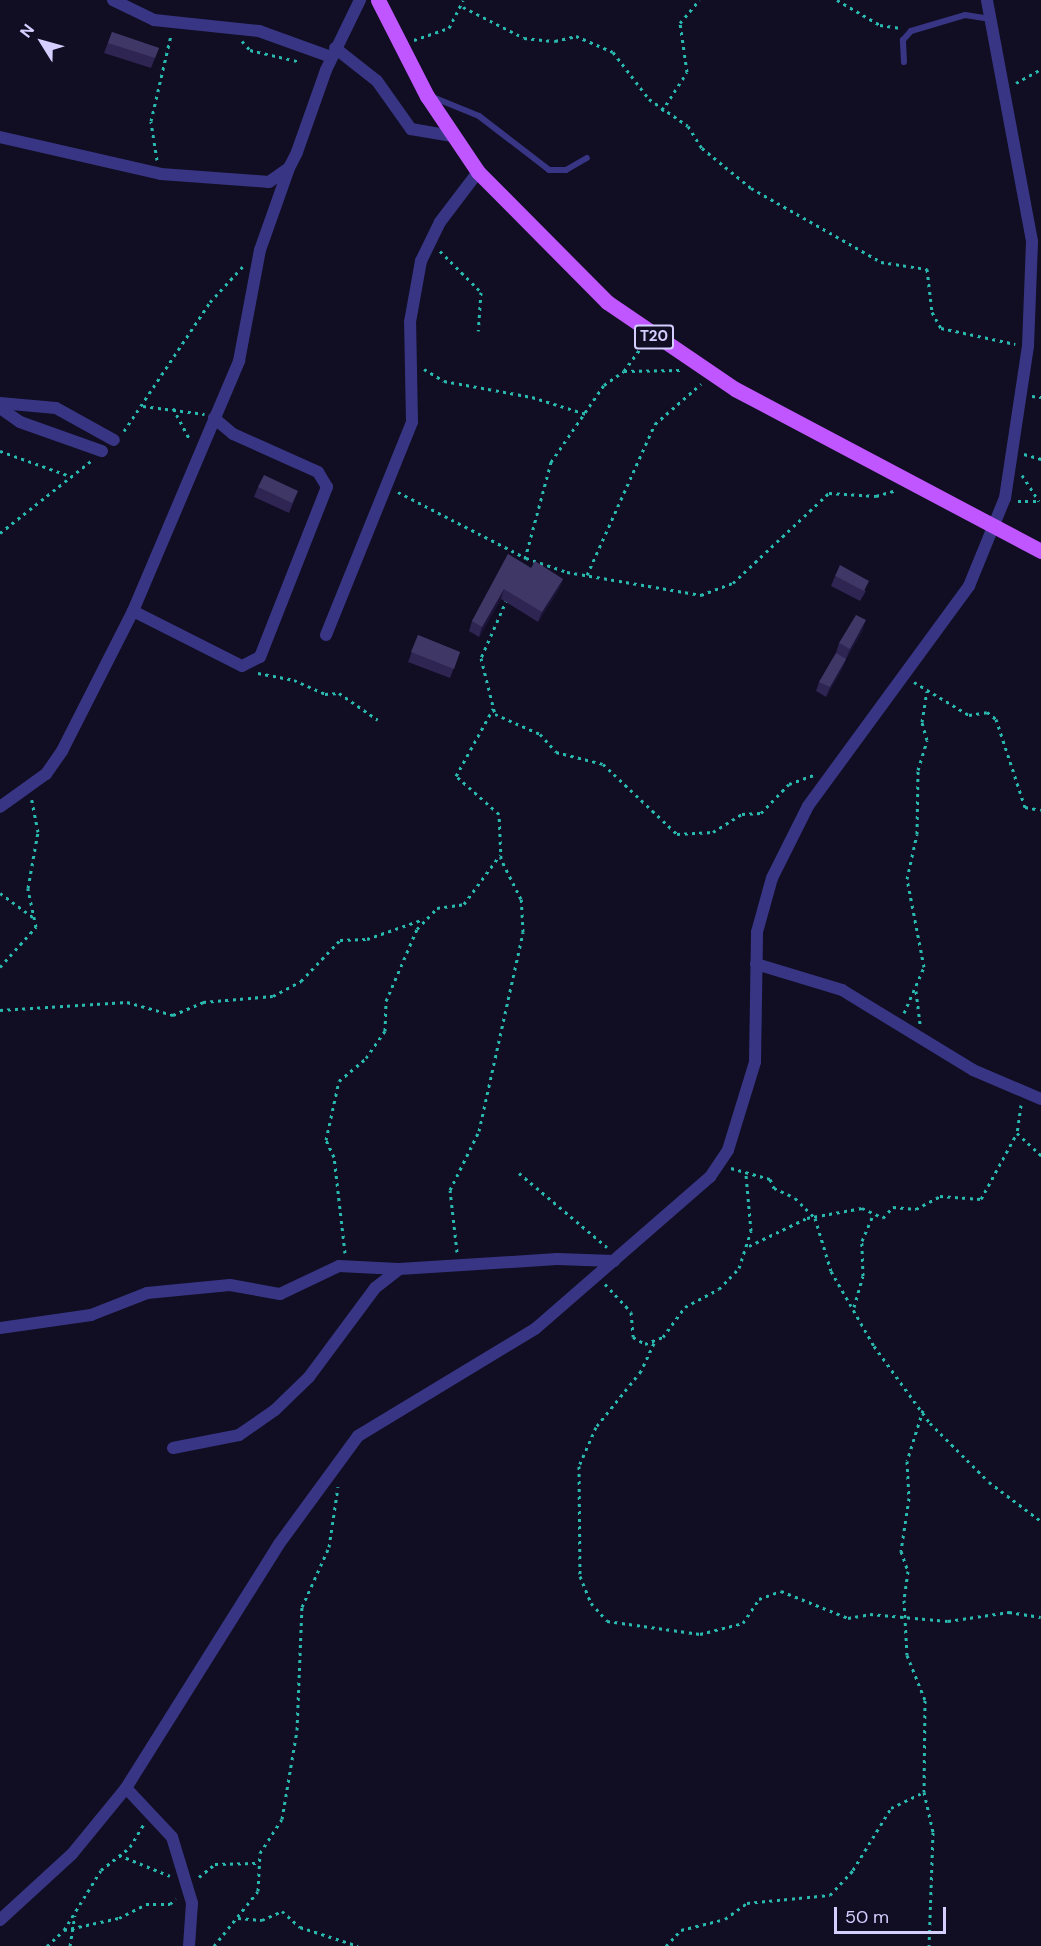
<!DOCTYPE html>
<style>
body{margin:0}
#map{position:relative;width:1041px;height:1946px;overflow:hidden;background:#110d23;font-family:"DM Sans",sans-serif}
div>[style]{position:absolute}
.path>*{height:3px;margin-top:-1.5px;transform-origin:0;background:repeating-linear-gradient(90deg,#29b9af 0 3px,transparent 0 7.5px)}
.lane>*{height:6px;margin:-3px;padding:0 3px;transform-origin:3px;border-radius:3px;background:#383684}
.street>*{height:12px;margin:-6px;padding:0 6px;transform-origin:6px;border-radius:6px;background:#383684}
.primary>*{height:15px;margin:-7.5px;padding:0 7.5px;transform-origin:7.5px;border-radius:7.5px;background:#bf56ff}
.wall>*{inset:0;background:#2e2552}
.shaded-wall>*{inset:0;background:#1b1437}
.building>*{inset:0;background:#3f3765}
span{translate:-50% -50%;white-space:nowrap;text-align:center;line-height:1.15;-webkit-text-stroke:4.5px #110d23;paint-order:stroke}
.shield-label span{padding:2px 4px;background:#110d23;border:2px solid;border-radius:4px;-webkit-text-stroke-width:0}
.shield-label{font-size:15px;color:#d4cfff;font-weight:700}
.north{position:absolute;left:12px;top:12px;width:60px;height:60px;-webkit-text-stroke:4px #110d23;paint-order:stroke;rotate:307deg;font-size:16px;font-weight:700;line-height:24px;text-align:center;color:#d4cfff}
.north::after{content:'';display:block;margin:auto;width:21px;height:27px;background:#d4cfff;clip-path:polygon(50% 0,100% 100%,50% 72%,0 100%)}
.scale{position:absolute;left:834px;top:1907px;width:112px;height:27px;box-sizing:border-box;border:3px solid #d4cfff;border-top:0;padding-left:8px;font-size:18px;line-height:21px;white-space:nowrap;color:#d4cfff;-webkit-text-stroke:4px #110d23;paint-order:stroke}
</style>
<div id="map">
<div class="path">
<i style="left:837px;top:0;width:50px;rotate:30.2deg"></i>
<i style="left:880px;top:25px;width:21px;rotate:8deg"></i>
<i style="left:463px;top:7px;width:68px;rotate:26.9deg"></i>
<i style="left:524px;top:38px;width:31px;rotate:6deg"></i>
<i style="left:555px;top:41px;width:22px;rotate:-13deg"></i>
<i style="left:576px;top:36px;width:40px;rotate:23.4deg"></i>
<i style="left:613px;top:52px;width:59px;rotate:52.5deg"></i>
<i style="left:649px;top:99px;width:47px;rotate:34.7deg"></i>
<i style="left:688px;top:126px;width:26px;rotate:58deg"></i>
<i style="left:702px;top:148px;width:63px;rotate:39.2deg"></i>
<i style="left:751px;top:188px;width:150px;rotate:29.6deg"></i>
<i style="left:881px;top:262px;width:47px;rotate:8.7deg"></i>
<i style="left:927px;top:269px;width:43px;rotate:83.4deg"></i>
<i style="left:932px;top:312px;width:18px;rotate:61deg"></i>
<i style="left:941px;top:328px;width:76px;rotate:12.2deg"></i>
<i style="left:414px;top:40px;width:37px;rotate:-19deg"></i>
<i style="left:449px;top:28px;width:31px;rotate:-63deg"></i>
<i style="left:242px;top:41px;width:12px;rotate:48deg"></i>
<i style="left:250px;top:50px;width:52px;rotate:13.2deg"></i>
<i style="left:1016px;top:83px;width:29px;rotate:-29deg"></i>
<i style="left:662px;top:111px;width:46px;rotate:-57.3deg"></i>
<i style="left:687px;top:72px;width:49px;rotate:-98.1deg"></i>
<i style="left:680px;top:23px;width:30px;rotate:-50deg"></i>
<i style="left:157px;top:160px;width:39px;rotate:-99deg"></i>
<i style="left:151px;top:121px;width:88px;rotate:-76.9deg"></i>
<i style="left:440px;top:251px;width:58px;rotate:45deg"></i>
<i style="left:481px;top:292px;width:39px;rotate:94deg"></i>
<i style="left:424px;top:369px;width:23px;rotate:31deg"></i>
<i style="left:444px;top:381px;width:89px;rotate:10.3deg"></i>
<i style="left:532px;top:397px;width:57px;rotate:17.5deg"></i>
<i style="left:624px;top:371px;width:34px;rotate:-54deg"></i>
<i style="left:1032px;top:396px;width:9px;rotate:6deg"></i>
<i style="left:143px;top:406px;width:62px;rotate:7.5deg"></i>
<i style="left:173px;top:408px;width:36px;rotate:62deg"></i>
<i style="left:124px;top:431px;width:155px;rotate:-56.3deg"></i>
<i style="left:210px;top:302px;width:50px;rotate:-47.4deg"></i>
<i style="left:0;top:451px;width:71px;rotate:19.7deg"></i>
<i style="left:1024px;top:454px;width:18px;rotate:16deg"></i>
<i style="left:1022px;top:475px;width:31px;rotate:57deg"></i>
<i style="left:398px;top:492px;width:144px;rotate:27.3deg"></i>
<i style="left:526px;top:558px;width:43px;rotate:18.9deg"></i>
<i style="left:567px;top:572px;width:136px;rotate:9.7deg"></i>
<i style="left:701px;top:595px;width:34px;rotate:-21deg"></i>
<i style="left:733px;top:583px;width:132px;rotate:-43.2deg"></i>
<i style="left:829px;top:493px;width:47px;rotate:3.7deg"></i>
<i style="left:876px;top:496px;width:19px;rotate:-16deg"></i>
<i style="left:1018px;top:501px;width:21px"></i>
<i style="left:0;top:533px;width:117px;rotate:-38.4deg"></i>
<i style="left:523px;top:566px;width:108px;rotate:-74.9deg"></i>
<i style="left:551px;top:462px;width:93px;rotate:-55.5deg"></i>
<i style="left:604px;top:385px;width:24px;rotate:-35deg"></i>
<i style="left:624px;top:371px;width:56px;rotate:-1deg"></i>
<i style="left:587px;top:575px;width:166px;rotate:-65.8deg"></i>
<i style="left:655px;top:424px;width:61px;rotate:-41deg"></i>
<i style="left:507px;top:599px;width:64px;rotate:113.8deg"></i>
<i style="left:481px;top:658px;width:58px;rotate:76deg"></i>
<i style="left:495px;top:714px;width:49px;rotate:24deg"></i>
<i style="left:540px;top:734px;width:24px;rotate:48deg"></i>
<i style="left:556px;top:752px;width:49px;rotate:14.3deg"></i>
<i style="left:603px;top:764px;width:102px;rotate:43.4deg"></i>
<i style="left:677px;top:834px;width:36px;rotate:-3deg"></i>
<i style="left:713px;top:832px;width:34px;rotate:-32deg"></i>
<i style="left:742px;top:814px;width:19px;rotate:-3deg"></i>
<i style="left:761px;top:813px;width:40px;rotate:-46deg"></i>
<i style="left:789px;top:784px;width:27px;rotate:-20deg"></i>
<i style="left:258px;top:673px;width:37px;rotate:11deg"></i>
<i style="left:294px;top:680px;width:34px;rotate:24deg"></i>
<i style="left:325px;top:694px;width:14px;rotate:-4deg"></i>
<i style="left:339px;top:693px;width:47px;rotate:34.7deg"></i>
<i style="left:914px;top:682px;width:64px;rotate:31deg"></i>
<i style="left:969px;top:715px;width:18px;rotate:-9deg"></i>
<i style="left:987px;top:712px;width:11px;rotate:38deg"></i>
<i style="left:996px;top:719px;width:93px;rotate:71.8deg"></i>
<i style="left:1025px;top:807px;width:16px;rotate:11deg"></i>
<i style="left:0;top:893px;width:42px;rotate:36.3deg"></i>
<i style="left:0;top:967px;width:54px;rotate:-48deg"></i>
<i style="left:36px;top:927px;width:40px;rotate:-102deg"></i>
<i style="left:28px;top:888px;width:57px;rotate:-79.9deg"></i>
<i style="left:38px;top:832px;width:33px;rotate:-101deg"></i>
<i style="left:916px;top:991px;width:33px;rotate:83deg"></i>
<i style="left:0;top:1010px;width:127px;rotate:-3.6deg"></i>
<i style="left:127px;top:1002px;width:48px;rotate:15.8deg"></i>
<i style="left:173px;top:1015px;width:33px;rotate:-23deg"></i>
<i style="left:203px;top:1002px;width:70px;rotate:-4.9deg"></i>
<i style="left:273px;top:996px;width:32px;rotate:-28deg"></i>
<i style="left:301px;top:981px;width:57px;rotate:-46.4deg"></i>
<i style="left:340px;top:940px;width:27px;rotate:-2deg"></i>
<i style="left:367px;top:939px;width:60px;rotate:-19.3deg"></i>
<i style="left:904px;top:1013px;width:50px;rotate:-66.5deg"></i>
<i style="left:924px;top:967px;width:90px;rotate:-100.9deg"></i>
<i style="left:907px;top:879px;width:46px;rotate:-77.5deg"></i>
<i style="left:917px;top:834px;width:64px;rotate:-89.1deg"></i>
<i style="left:918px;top:770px;width:31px;rotate:-73deg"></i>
<i style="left:927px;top:740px;width:19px;rotate:-106deg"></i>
<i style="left:922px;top:722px;width:31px;rotate:-81deg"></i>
<i style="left:1021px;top:1105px;width:28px;rotate:98deg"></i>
<i style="left:1017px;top:1133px;width:33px;rotate:43deg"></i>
<i style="left:731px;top:1168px;width:41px;rotate:15.8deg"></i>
<i style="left:770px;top:1179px;width:10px;rotate:66deg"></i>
<i style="left:774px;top:1188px;width:23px;rotate:25deg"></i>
<i style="left:795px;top:1198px;width:28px;rotate:45deg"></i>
<i style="left:815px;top:1218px;width:55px;rotate:73.2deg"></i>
<i style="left:831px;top:1271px;width:86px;rotate:60.2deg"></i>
<i style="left:874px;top:1346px;width:95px;rotate:54deg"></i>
<i style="left:930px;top:1423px;width:83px;rotate:45deg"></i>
<i style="left:989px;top:1482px;width:65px;rotate:36.9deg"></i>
<i style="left:519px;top:1173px;width:115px;rotate:40.1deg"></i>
<i style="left:749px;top:1246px;width:64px;rotate:-25.8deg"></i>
<i style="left:807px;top:1218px;width:56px;rotate:-10.3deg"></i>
<i style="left:862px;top:1208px;width:23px;rotate:25deg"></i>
<i style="left:883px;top:1218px;width:15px;rotate:-48deg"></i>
<i style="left:893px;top:1207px;width:23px;rotate:5deg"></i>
<i style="left:916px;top:1209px;width:27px;rotate:-28deg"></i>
<i style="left:940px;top:1196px;width:41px;rotate:4.2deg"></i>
<i style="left:981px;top:1199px;width:75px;rotate:-61.4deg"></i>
<i style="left:457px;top:1252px;width:62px;rotate:-96.4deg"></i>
<i style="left:450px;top:1190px;width:66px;rotate:-63.8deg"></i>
<i style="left:479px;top:1131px;width:204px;rotate:-77.5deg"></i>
<i style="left:523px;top:932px;width:33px;rotate:-93deg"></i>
<i style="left:521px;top:899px;width:45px;rotate:-116.6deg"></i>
<i style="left:501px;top:859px;width:45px;rotate:-92.5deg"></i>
<i style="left:499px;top:814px;width:57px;rotate:-138.5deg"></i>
<i style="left:456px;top:776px;width:77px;rotate:-61.1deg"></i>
<i style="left:345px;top:1253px;width:97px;rotate:-96.5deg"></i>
<i style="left:334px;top:1157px;width:19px;rotate:-115deg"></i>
<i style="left:326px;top:1140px;width:60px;rotate:-77.6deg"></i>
<i style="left:339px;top:1081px;width:35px;rotate:-40deg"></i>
<i style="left:366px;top:1058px;width:33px;rotate:-55deg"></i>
<i style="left:385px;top:1031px;width:30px;rotate:-88deg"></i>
<i style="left:386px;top:1001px;width:78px;rotate:-66.7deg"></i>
<i style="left:417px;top:929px;width:29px;rotate:-46deg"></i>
<i style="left:437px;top:908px;width:27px;rotate:-8deg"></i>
<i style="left:464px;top:904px;width:61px;rotate:-53.7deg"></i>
<i style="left:605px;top:1284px;width:38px;rotate:47deg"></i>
<i style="left:631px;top:1312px;width:25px;rotate:85deg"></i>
<i style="left:633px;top:1337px;width:14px;rotate:30deg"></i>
<i style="left:645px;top:1344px;width:19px;rotate:-21deg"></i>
<i style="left:663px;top:1337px;width:37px;rotate:-54deg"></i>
<i style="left:685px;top:1307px;width:38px;rotate:-28deg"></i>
<i style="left:719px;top:1289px;width:29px;rotate:-46deg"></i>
<i style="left:739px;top:1268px;width:39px;rotate:-72deg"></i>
<i style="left:751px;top:1231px;width:56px;rotate:-95.1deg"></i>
<i style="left:854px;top:1307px;width:32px;rotate:-74deg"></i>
<i style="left:863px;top:1276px;width:35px;rotate:-92deg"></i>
<i style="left:862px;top:1241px;width:28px;rotate:-67deg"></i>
<i style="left:654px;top:1343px;width:31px;rotate:115deg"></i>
<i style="left:641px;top:1371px;width:72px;rotate:128.8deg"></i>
<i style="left:596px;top:1427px;width:43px;rotate:113.6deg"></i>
<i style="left:579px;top:1466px;width:110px;rotate:89.5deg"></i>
<i style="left:580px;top:1576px;width:29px;rotate:68deg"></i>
<i style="left:591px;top:1603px;width:24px;rotate:48deg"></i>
<i style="left:607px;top:1621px;width:94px;rotate:8deg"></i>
<i style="left:700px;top:1634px;width:44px;rotate:-14.3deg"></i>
<i style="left:743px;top:1623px;width:29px;rotate:-56deg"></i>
<i style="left:759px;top:1599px;width:23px;rotate:-20deg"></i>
<i style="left:781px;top:1591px;width:72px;rotate:21.9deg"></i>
<i style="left:848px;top:1618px;width:22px;rotate:-10deg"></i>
<i style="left:870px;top:1614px;width:78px;rotate:5.1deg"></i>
<i style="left:948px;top:1621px;width:62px;rotate:-8.4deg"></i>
<i style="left:1009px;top:1612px;width:32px;rotate:9deg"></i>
<i style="left:923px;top:1410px;width:53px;rotate:107.4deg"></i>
<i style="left:907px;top:1461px;width:37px;rotate:87deg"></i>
<i style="left:909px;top:1498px;width:54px;rotate:98.6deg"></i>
<i style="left:901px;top:1551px;width:21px;rotate:71deg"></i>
<i style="left:908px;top:1571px;width:29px;rotate:98deg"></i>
<i style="left:904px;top:1600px;width:55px;rotate:86.9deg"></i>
<i style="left:907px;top:1655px;width:48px;rotate:68.2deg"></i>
<i style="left:925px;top:1700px;width:92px;rotate:90.6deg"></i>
<i style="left:924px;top:1792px;width:41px;rotate:77.3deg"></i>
<i style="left:933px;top:1832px;width:114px;rotate:92deg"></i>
<i style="left:119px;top:1855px;width:55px;rotate:22.4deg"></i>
<i style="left:199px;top:1877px;width:21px;rotate:-39deg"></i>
<i style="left:215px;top:1864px;width:42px;rotate:-1.4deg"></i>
<i style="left:238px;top:1918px;width:24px;rotate:5deg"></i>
<i style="left:262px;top:1920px;width:22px;rotate:-24deg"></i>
<i style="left:282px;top:1911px;width:24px;rotate:42deg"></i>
<i style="left:300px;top:1927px;width:61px;rotate:18.1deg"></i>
<i style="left:64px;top:1930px;width:56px;rotate:-12.3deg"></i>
<i style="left:119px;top:1918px;width:30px;rotate:-27deg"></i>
<i style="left:146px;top:1904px;width:24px"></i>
<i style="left:170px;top:1904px;width:8px;rotate:-45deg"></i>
<i style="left:47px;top:1946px;width:23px;rotate:-43deg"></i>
<i style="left:64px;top:1930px;width:70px;rotate:-58.3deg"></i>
<i style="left:101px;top:1870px;width:37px;rotate:-38deg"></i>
<i style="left:130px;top:1847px;width:26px;rotate:-59deg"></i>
<i style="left:70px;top:1946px;width:31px;rotate:-81deg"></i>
<i style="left:214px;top:1946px;width:70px;rotate:-51.3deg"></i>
<i style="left:258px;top:1891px;width:38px;rotate:-87deg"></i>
<i style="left:260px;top:1853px;width:40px;rotate:-57.1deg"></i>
<i style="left:282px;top:1819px;width:90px;rotate:-80.4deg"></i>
<i style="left:297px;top:1730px;width:123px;rotate:-87.7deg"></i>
<i style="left:302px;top:1607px;width:66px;rotate:-65.8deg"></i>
<i style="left:329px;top:1547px;width:61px;rotate:-81.5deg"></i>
<i style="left:666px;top:1946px;width:22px;rotate:-47deg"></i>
<i style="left:681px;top:1930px;width:45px;rotate:-14deg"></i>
<i style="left:725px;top:1919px;width:27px;rotate:-36deg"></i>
<i style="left:747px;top:1903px;width:83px;rotate:-5.5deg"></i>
<i style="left:830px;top:1895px;width:34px;rotate:-47deg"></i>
<i style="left:853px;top:1870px;width:73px;rotate:-58.5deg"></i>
<i style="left:891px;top:1808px;width:37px;rotate:-26deg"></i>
</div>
<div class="lane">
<i style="left:904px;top:62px;width:22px;rotate:-93deg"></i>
<i style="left:903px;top:40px;width:12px;rotate:-48deg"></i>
<i style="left:911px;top:31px;width:56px;rotate:-16.5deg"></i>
<i style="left:965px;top:15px;width:26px;rotate:9deg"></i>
<i style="left:430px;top:96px;width:53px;rotate:22.2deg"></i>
<i style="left:479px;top:116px;width:88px;rotate:37.6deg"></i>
<i style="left:549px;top:170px;width:17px"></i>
<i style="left:566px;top:170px;width:24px;rotate:-30deg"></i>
</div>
<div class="street">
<i style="left:113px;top:0;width:46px;rotate:26deg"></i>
<i style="left:154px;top:20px;width:106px;rotate:6deg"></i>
<i style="left:259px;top:31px;width:77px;rotate:19.9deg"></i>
<i style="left:335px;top:48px;width:53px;rotate:38.2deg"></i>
<i style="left:377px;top:81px;width:59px;rotate:54.7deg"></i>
<i style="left:411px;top:129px;width:42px;rotate:9.7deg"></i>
<i style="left:0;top:137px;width:165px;rotate:12.9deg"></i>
<i style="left:161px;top:174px;width:108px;rotate:4.2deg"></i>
<i style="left:269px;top:182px;width:24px;rotate:-35deg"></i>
<i style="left:289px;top:168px;width:18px;rotate:-63deg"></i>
<i style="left:297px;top:152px;width:87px;rotate:-70.5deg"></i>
<i style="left:326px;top:70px;width:78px;rotate:-64.1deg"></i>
<i style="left:0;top:403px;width:56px;rotate:5.1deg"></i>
<i style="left:56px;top:408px;width:66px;rotate:28.9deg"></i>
<i style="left:0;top:408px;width:24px;rotate:35deg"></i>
<i style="left:20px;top:422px;width:87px;rotate:19.5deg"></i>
<i style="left:133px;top:611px;width:122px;rotate:26.8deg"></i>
<i style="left:242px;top:666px;width:20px;rotate:-27deg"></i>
<i style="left:260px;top:657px;width:183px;rotate:-68.5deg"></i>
<i style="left:327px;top:487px;width:17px;rotate:-121deg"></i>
<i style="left:318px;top:472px;width:93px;rotate:-155.9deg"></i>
<i style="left:233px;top:434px;width:25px;rotate:-140deg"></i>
<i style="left:326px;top:635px;width:230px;rotate:-68deg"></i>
<i style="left:412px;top:422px;width:100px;rotate:-91.1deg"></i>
<i style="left:410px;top:322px;width:62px;rotate:-79.8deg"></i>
<i style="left:421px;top:261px;width:43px;rotate:-64deg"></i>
<i style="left:440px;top:222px;width:63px;rotate:-52.8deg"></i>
<i style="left:0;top:807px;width:57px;rotate:-35.7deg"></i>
<i style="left:46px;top:774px;width:28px;rotate:-55deg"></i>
<i style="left:62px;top:751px;width:157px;rotate:-63.1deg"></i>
<i style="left:133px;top:611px;width:272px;rotate:-67deg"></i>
<i style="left:239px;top:361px;width:113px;rotate:-79.3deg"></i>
<i style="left:260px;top:250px;width:87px;rotate:-70.5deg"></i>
<i style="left:756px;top:964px;width:90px;rotate:16.8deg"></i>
<i style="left:842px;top:990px;width:153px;rotate:31.4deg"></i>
<i style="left:973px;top:1070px;width:74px;rotate:23.1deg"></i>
<i style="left:0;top:1328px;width:92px;rotate:-8.1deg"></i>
<i style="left:91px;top:1315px;width:60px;rotate:-21.4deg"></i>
<i style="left:147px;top:1293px;width:83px;rotate:-5.5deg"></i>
<i style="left:230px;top:1285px;width:51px;rotate:10.2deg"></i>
<i style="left:280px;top:1294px;width:65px;rotate:-25.4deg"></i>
<i style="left:339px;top:1266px;width:59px;rotate:2.9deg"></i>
<i style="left:173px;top:1448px;width:67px;rotate:-11.1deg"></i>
<i style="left:239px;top:1435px;width:44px;rotate:-34.8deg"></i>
<i style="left:275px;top:1410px;width:47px;rotate:-44.1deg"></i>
<i style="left:309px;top:1377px;width:111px;rotate:-53.4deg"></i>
<i style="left:375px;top:1288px;width:31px;rotate:-38deg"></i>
<i style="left:399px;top:1269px;width:158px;rotate:-3.6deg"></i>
<i style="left:557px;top:1259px;width:57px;rotate:2deg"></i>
<i style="left:126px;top:1788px;width:67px;rotate:46.8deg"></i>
<i style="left:172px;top:1837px;width:69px;rotate:73.1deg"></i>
<i style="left:192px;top:1903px;width:43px;rotate:94deg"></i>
<i style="left:0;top:1920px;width:98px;rotate:-42.5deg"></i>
<i style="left:72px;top:1854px;width:85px;rotate:-50.7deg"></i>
<i style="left:126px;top:1788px;width:288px;rotate:-57.9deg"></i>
<i style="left:279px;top:1544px;width:134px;rotate:-53.8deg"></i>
<i style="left:358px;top:1436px;width:207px;rotate:-31.2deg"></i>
<i style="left:535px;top:1329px;width:232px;rotate:-41deg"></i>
<i style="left:710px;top:1177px;width:32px;rotate:-56deg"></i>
<i style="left:728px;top:1150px;width:92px;rotate:-72.9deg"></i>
<i style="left:755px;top:1062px;width:130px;rotate:-89.1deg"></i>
<i style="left:757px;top:932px;width:56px;rotate:-74.5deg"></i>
<i style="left:772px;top:878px;width:80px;rotate:-63.4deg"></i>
<i style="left:808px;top:806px;width:273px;rotate:-53.8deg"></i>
<i style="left:969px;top:586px;width:95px;rotate:-67.8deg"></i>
<i style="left:1005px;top:498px;width:154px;rotate:-81.4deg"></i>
<i style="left:1028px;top:346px;width:105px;rotate:-87.8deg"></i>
<i style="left:1032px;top:241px;width:245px;rotate:-100.6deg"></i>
</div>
<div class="primary">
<i style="left:378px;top:0;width:108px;rotate:63deg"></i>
<i style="left:427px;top:96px;width:92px;rotate:56.1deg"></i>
<i style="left:478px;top:172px;width:183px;rotate:45.2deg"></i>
<i style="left:607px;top:302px;width:155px;rotate:34.2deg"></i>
<i style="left:735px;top:389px;width:346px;rotate:27.9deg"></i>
</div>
<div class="wall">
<i style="clip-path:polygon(112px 32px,159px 48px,151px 68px,104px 53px)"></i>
<i style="clip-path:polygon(258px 487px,298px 491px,289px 513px,254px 497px)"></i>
<i style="clip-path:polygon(508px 554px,531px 568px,563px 579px,559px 589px,538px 622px,501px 599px,479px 637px,469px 631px,472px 621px)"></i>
<i style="clip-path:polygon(835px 576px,866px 591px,860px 601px,831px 586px)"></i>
<i style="clip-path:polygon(863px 630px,846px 659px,842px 669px,826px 697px,816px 691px,819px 682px,836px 653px,839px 643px)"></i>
<i style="clip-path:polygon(418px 635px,460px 652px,450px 678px,408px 662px)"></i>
</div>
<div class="shaded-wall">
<i style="clip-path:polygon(563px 579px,559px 589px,538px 622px,542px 612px)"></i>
<i style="clip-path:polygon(504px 589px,501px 599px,479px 637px,482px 627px)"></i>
<i style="clip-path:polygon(866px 620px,863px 630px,846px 659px,850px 649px)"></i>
<i style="clip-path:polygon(846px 659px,842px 669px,826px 697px,830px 687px)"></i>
</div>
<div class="building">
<i style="clip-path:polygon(112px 32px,159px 48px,155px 58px,108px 43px)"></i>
<i style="clip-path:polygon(264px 475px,298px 491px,292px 503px,258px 487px)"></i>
<i style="clip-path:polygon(508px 554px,531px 568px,535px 561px,563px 579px,542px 612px,504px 589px,482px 627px,472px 621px)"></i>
<i style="clip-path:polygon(840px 565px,869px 581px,864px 591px,835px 576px)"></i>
<i style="clip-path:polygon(856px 615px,866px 620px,850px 649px,839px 643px)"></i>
<i style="clip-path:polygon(418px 635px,460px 652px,454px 669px,411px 652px)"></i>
<i style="clip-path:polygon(836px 653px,846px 659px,830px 687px,819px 682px)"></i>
</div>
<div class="shield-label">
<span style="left:654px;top:337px">T20</span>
</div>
<div class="north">N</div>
<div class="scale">50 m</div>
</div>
